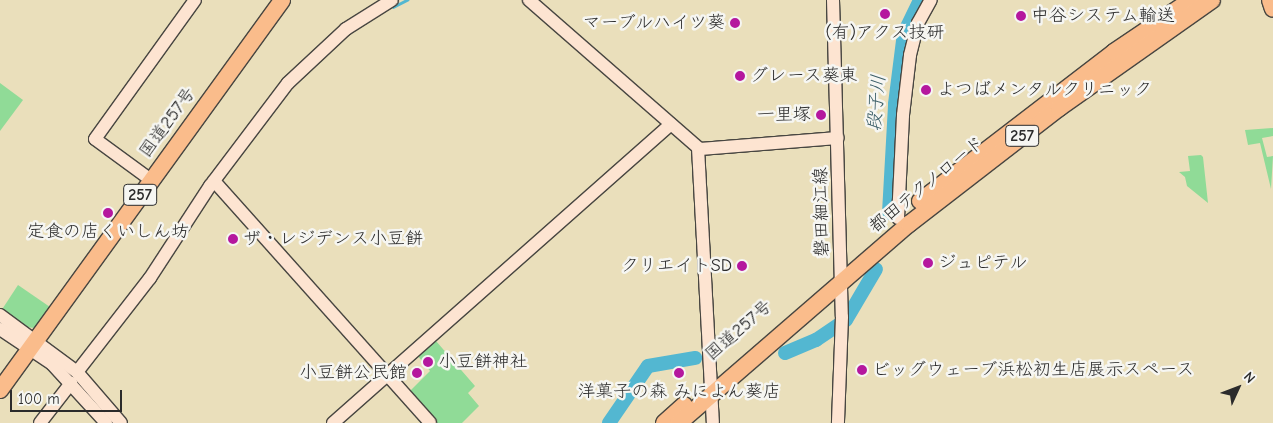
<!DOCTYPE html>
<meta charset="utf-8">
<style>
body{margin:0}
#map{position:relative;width:1273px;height:423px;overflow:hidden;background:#eadfbb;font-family:"Comic Neue","Klee One",sans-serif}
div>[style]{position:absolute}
.green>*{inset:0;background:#90db97}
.stream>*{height:2.5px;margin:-1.25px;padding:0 1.25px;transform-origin:1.25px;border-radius:1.25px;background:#53b7d1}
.river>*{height:14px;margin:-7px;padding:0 7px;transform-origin:7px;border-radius:7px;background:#53b7d1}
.roads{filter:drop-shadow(1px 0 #484641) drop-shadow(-1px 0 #484641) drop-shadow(0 1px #484641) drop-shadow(0 -1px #484641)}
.secondary>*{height:12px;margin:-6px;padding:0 6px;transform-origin:6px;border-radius:6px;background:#fde4d1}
.highway>*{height:16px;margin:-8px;padding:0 8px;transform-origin:8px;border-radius:8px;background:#fabc8b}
.dots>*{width:14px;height:14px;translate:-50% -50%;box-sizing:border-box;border:2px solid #f6f6f2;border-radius:50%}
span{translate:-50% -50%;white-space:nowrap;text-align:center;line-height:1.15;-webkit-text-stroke:5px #f6f6f2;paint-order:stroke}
.shield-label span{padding:1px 4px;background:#f6f6f2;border:1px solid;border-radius:4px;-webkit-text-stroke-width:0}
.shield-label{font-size:16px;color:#2b2b2b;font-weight:700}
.poi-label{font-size:18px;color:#2b2b2b}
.left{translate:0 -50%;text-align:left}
.right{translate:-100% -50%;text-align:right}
.street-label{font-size:18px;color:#2b2b2b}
.water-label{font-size:19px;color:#395c65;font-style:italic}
.north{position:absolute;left:1213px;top:363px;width:50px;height:50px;-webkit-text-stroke:4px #f6f6f2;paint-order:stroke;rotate:47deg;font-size:14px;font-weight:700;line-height:20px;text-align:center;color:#2b2b2b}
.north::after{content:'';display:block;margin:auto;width:18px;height:22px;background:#2b2b2b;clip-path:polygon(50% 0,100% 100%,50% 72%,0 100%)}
.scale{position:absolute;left:10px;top:390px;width:112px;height:22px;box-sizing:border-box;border:2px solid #2b2b2b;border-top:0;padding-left:6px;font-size:15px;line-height:18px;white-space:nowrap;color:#2b2b2b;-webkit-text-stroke:4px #f6f6f2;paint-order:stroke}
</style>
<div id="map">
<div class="green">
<i style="clip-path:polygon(0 83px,23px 100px,0 131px)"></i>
<i style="clip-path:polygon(1273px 128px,1273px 136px,1262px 138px,1267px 157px,1273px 156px,1271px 189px,1260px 143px,1248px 145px,1245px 130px)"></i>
<i style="clip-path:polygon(1201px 155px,1203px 157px,1208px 203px,1187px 186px,1185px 177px,1179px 172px,1190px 171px,1188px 156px)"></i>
<i style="clip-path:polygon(18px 285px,50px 307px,35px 328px,25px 327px,1px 311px)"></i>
<i style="clip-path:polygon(436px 341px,475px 386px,468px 393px,479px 406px,462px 423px,434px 423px,408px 393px,430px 371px,418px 356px)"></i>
</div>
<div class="stream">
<i style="left:393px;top:7px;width:16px;rotate:-27deg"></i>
</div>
<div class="river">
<i style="left:889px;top:213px;width:109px;rotate:-86.8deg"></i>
<i style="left:895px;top:104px;width:72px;rotate:-82.8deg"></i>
<i style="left:904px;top:33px;width:37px;rotate:-64deg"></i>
<i style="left:785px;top:353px;width:34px;rotate:-23deg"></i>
<i style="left:816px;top:340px;width:36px;rotate:-34deg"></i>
<i style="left:846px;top:320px;width:59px;rotate:-59.5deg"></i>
<i style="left:609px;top:423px;width:69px;rotate:-55.6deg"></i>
<i style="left:648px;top:366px;width:48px;rotate:-9.7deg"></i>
</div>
<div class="roads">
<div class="secondary">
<i style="left:529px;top:0;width:227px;rotate:41.1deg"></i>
<i style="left:700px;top:149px;width:138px;rotate:-4.6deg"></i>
<i style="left:833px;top:0;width:317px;rotate:88.4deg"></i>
<i style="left:842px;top:317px;width:106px;rotate:92.2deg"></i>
<i style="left:698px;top:148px;width:275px;rotate:86.9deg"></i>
<i style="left:151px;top:180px;width:69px;rotate:-143.8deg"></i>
<i style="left:95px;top:139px;width:171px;rotate:-54.3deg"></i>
<i style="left:214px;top:181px;width:324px;rotate:48.2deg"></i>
<i style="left:898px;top:218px;width:103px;rotate:-87.2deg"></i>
<i style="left:903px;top:115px;width:60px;rotate:-83.3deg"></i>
<i style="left:910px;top:55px;width:33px;rotate:-76deg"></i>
<i style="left:918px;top:23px;width:26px;rotate:-61deg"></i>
<i style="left:0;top:315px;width:96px;rotate:36.5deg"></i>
<i style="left:77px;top:372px;width:67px;rotate:49.2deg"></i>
<i style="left:0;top:329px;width:63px;rotate:33.9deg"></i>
<i style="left:52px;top:364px;width:80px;rotate:47.5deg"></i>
<i style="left:77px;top:372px;width:119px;rotate:-52.2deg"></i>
<i style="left:150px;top:278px;width:110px;rotate:-56.9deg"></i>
<i style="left:210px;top:186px;width:129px;rotate:-52.9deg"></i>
<i style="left:288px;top:83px;width:79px;rotate:-43deg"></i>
<i style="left:346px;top:29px;width:54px;rotate:-32.2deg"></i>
<i style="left:40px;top:423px;width:51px;rotate:-52.2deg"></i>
<i style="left:333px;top:423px;width:451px;rotate:-41.5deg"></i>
</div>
<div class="highway">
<i style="left:1270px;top:0;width:9px;rotate:72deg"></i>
<i style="left:920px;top:201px;width:245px;rotate:-37.5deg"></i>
<i style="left:1114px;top:52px;width:93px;rotate:-34deg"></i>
<i style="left:0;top:390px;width:481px;rotate:-54.1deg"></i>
<i style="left:664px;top:423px;width:27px;rotate:-42deg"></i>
<i style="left:679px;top:423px;width:304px;rotate:-40.9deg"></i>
<i style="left:909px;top:224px;width:190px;rotate:-37.7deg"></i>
<i style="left:1059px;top:108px;width:187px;rotate:-35.2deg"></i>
</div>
</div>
<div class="dots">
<i style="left:885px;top:14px;background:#b5179e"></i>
<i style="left:1021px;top:16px;background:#b5179e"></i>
<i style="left:735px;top:23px;background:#b5179e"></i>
<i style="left:740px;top:76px;background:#b5179e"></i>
<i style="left:926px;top:90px;background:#b5179e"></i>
<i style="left:821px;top:115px;background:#b5179e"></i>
<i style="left:108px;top:213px;background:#b5179e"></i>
<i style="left:233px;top:239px;background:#b5179e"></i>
<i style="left:928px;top:263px;background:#b5179e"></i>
<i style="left:742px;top:266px;background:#b5179e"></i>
<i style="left:428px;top:362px;background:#b5179e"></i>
<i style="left:862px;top:370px;background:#b5179e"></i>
<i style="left:417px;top:373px;background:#b5179e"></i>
<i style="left:679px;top:373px;background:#b5179e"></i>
</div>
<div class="shield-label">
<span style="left:1022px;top:136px">257</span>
<span style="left:140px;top:195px">257</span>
</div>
<div class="poi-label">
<span class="left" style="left:1031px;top:16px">中谷システム輸送</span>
<span class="right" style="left:725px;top:23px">マーブルハイツ葵</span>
<span style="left:885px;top:33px">(有)アクス技研</span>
<span class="left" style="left:750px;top:76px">グレース葵東</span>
<span class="left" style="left:937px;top:90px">よつばメンタルクリニック</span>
<span class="right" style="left:811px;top:115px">一里塚</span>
<span style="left:108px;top:232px">定食の店くいしん坊</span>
<span class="left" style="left:243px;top:239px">ザ・レジデンス小豆餅</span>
<span class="left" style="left:938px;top:263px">ジュピテル</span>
<span class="right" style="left:732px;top:266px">クリエイトSD</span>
<span class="left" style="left:438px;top:362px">小豆餅神社</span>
<span class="left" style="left:872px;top:370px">ビッグウェーブ浜松初生店展示スペース</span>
<span class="right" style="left:407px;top:373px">小豆餅公民館</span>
<span style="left:679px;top:392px">洋菓子の森 みによん葵店</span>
</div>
<div class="street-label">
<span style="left:168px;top:123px;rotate:-54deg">国道257号</span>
<span style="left:927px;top:185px;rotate:-39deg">都田テクノロード</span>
<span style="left:822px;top:212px;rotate:-91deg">磐田細江線</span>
<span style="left:739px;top:331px;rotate:-41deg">国道257号</span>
</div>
<div class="water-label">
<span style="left:877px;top:103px;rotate:-85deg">段子川</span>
</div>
<div class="north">N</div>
<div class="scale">100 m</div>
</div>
